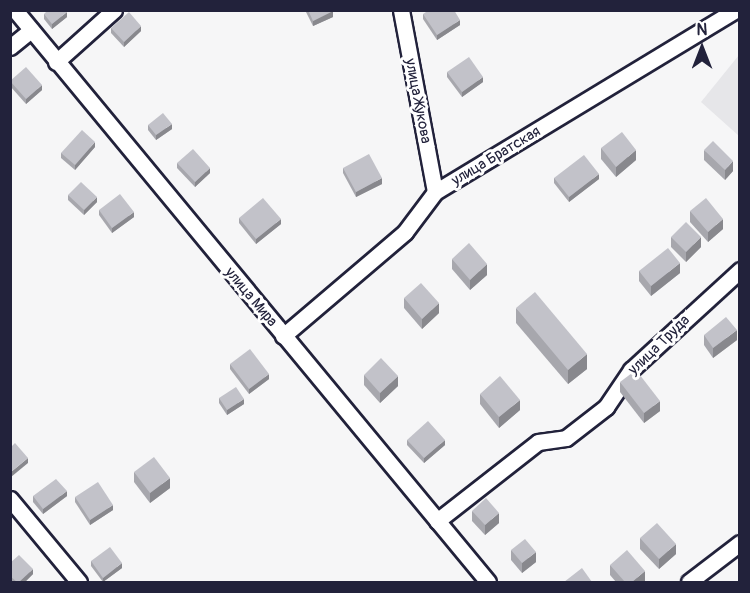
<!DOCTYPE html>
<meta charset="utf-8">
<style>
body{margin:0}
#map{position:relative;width:750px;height:593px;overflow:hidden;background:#f6f6f7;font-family:Pangolin,sans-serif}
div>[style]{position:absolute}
.built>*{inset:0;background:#e6e6e9}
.roads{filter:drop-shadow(2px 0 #22223b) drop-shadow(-2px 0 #22223b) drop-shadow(0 2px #22223b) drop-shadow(0 -2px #22223b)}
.minor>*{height:15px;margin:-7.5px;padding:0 7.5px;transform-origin:7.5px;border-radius:7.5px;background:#fff}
.wall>*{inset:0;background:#a7a7ad}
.shaded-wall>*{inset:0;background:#88888d}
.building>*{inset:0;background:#c2c2c9}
span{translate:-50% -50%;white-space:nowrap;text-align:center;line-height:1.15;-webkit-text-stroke:6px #fff;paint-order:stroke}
.street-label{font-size:15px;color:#22223b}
.frame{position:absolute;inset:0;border:12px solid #22223b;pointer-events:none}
.north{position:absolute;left:672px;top:18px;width:60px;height:60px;-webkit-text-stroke:4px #fff;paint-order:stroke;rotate:0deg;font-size:16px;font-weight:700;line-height:24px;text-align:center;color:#22223b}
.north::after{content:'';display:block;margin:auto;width:21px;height:27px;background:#22223b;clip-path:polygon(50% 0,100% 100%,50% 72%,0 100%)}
</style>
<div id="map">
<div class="built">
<i style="clip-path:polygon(739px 55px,739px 136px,701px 102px)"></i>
</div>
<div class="roads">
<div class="minor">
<i style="left:15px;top:10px;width:742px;rotate:50.41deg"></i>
<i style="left:401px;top:10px;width:185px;rotate:79.4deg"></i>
<i style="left:10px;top:47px;width:27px;rotate:-39deg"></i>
<i style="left:56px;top:62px;width:78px;rotate:-41.9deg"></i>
<i style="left:283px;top:336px;width:160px;rotate:-40.4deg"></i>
<i style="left:405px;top:232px;width:50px;rotate:-53.1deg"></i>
<i style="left:435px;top:192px;width:351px;rotate:-31.2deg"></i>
<i style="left:10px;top:499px;width:108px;rotate:50.3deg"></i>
<i style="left:437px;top:521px;width:128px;rotate:-38deg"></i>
<i style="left:538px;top:442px;width:28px;rotate:-8deg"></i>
<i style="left:566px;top:438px;width:51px;rotate:-37.8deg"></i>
<i style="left:606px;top:407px;width:45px;rotate:-56deg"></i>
<i style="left:631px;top:370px;width:148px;rotate:-42.5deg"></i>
<i style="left:689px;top:582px;width:64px;rotate:-37.4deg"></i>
</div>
</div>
<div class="wall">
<i style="clip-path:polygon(305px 10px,332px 10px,333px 17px,313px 26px)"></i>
<i style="clip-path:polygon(44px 14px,67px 17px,52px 29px,44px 19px)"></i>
<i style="clip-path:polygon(423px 14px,460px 25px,437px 40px,423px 19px)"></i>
<i style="clip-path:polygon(111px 28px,141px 31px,124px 47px,111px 33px)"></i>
<i style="clip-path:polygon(447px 72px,483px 82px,462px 97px,447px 77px)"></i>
<i style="clip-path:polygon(10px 81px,42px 90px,26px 104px,10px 86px)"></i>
<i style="clip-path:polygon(148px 125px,172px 129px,156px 140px,148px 130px)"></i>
<i style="clip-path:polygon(95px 147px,75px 170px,61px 158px,61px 153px)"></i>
<i style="clip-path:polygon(601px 148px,636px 160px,616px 177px,601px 159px)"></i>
<i style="clip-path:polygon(704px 150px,733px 171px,725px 180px,704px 160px)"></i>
<i style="clip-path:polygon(177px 163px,210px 173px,195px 187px,177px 168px)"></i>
<i style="clip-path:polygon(343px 168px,382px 184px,356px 197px,343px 173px)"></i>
<i style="clip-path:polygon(554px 178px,599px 179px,569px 202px,554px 183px)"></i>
<i style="clip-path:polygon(68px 195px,97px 202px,84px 215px,68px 200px)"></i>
<i style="clip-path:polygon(99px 210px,134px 217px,112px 233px,99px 215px)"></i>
<i style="clip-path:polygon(690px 211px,723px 229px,708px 242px,690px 222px)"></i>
<i style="clip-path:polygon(239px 218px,281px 224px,256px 244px,239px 223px)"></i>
<i style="clip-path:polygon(671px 237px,701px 247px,686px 262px,671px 247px)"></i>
<i style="clip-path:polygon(452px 259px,487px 275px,470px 290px,452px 269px)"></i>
<i style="clip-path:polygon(639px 271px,680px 273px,651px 296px,639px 281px)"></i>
<i style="clip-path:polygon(404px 298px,439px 313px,422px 329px,404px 308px)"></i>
<i style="clip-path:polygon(516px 308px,587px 369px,568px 384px,516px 323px)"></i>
<i style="clip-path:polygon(704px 335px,737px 340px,713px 358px,704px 345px)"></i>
<i style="clip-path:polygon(230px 364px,269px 379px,249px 394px,230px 369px)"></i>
<i style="clip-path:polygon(364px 375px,398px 386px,380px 403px,364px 385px)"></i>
<i style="clip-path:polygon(620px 382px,660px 411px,644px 423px,620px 392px)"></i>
<i style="clip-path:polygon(480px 394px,520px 410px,499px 428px,480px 404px)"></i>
<i style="clip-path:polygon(219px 398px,244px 404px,227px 415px,219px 403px)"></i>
<i style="clip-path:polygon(407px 440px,445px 445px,424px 463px,407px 445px)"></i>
<i style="clip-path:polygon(134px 472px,170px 488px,150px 503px,134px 482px)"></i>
<i style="clip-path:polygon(33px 496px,67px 496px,43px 514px,33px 502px)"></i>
<i style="clip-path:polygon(75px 497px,113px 510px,90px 525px,75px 502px)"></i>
<i style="clip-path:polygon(472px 511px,499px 523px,485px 535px,472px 521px)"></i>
<i style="clip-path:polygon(640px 538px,676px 554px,659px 569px,640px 549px)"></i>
<i style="clip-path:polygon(511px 550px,536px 562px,522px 573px,511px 560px)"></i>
<i style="clip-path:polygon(91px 561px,122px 568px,103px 582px,91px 566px)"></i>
<i style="clip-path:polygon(10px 563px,33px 574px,25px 582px,12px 582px,10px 581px)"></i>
<i style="clip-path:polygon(610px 565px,645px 581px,643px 582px,616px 582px,610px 575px)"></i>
</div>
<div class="shaded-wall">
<i style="clip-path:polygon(333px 11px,333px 17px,313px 26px,313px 21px)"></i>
<i style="clip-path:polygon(67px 12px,67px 17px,52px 29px,52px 24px)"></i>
<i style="clip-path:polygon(460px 20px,460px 25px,437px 40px,437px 35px)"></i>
<i style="clip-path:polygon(141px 26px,141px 31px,124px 47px,124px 42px)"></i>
<i style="clip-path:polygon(483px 77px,483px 82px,462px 97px,462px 92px)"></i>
<i style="clip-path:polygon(42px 85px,42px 90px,26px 104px,26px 99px)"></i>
<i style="clip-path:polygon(172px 124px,172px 129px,156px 140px,156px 135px)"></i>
<i style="clip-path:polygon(95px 142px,95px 147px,75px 170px,75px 165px)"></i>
<i style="clip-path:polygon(636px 150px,636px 160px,616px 177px,616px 167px)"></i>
<i style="clip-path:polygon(733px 161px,733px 171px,725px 180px,725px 170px)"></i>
<i style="clip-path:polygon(210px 168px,210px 173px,195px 187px,195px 182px)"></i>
<i style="clip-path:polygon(599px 174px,599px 179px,569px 202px,569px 197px)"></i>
<i style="clip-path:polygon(382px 178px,382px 184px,356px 197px,356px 192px)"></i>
<i style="clip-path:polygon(97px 197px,97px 202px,84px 215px,84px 210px)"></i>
<i style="clip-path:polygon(134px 212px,134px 217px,112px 233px,112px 228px)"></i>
<i style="clip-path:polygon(281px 219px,281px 224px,256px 244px,256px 239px)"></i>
<i style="clip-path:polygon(723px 219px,723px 229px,708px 242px,708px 232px)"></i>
<i style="clip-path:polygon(701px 237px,701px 247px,686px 262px,686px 252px)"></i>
<i style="clip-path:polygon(680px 263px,680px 273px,651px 296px,651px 286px)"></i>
<i style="clip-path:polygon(487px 264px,487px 275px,470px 290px,470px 280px)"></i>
<i style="clip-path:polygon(439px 303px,439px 313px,422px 329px,422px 319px)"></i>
<i style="clip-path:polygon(737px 330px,737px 340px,713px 358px,713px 348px)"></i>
<i style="clip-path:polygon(587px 354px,587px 369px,568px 384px,568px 370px)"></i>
<i style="clip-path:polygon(269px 374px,269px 379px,249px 394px,249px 389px)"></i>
<i style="clip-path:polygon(398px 376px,398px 386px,380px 403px,380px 393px)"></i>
<i style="clip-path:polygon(244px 399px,244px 404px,227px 415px,227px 410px)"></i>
<i style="clip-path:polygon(520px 400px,520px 410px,499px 428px,499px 417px)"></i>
<i style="clip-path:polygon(660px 401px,660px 411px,644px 423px,644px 413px)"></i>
<i style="clip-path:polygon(445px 440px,445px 445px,424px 463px,424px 458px)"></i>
<i style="clip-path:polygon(28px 458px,28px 463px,11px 477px,11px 472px)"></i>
<i style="clip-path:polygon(170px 478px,170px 488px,150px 503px,150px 493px)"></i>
<i style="clip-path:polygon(67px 491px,67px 496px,43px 514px,43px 509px)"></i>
<i style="clip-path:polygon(113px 505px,113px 510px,90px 525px,90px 520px)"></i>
<i style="clip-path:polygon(499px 513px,499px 523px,485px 535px,485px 525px)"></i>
<i style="clip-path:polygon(676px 544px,676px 554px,659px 569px,659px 559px)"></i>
<i style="clip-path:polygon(536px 552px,536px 562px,522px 573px,522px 563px)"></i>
<i style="clip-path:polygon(122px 563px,122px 568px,103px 582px,103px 578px)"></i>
<i style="clip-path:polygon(33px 569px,33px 574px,25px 582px,19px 582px)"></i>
<i style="clip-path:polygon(645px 571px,645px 581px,643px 582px,632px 582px)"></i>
</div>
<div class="building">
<i style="clip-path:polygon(48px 10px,66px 10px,67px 12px,52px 24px,44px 14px)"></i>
<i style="clip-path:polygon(308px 10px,332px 10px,333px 11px,313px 21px)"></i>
<i style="clip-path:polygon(429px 10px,454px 10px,460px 20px,437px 35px,423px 14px)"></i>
<i style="clip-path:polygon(129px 12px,141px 26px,124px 42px,111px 28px)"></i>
<i style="clip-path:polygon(469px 57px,483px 77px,462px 92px,447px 72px)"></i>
<i style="clip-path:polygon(26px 67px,42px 85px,26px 99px,10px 81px)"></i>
<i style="clip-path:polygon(163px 113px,172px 124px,156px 135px,148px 125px)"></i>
<i style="clip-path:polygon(82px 130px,95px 142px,75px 165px,61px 153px)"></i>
<i style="clip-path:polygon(622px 132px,636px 150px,616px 167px,601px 148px)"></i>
<i style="clip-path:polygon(713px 141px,733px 161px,725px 170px,704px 150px)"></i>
<i style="clip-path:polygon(193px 149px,210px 168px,195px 182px,177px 163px)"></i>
<i style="clip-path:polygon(369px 154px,382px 178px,356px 192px,343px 168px)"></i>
<i style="clip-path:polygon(584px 155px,599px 174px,569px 197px,554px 178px)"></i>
<i style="clip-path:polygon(81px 182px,97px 197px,84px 210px,68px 195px)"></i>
<i style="clip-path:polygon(120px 194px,134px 212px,112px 228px,99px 210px)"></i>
<i style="clip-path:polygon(263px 198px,281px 219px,256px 239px,239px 218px)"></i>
<i style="clip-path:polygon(706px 198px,723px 219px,708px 232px,690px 211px)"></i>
<i style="clip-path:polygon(686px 222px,701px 237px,686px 252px,671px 237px)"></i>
<i style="clip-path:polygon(469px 243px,487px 264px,470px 280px,452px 259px)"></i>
<i style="clip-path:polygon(668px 248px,680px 263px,651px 286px,639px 271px)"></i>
<i style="clip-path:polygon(421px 283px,439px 303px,422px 319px,404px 298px)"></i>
<i style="clip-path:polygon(535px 292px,587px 354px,568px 370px,516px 308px)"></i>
<i style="clip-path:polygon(726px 317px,737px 330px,713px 348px,704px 335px)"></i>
<i style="clip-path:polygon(250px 349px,269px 374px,249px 389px,230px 364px)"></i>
<i style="clip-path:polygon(381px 358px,398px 376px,380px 393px,364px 375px)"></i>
<i style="clip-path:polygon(636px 370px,660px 401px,644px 413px,620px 382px)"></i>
<i style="clip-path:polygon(500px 376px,520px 400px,499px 417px,480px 394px)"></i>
<i style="clip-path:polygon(236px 387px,244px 399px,227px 410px,219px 398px)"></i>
<i style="clip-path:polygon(428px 421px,445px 440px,424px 458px,407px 440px)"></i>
<i style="clip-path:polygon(15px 443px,28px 458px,11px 472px,10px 448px)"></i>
<i style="clip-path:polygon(154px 457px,170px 478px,150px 493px,134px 472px)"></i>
<i style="clip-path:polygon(56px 479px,67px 491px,43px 509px,33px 496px)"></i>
<i style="clip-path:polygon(98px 482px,113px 505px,90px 520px,75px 497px)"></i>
<i style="clip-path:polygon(486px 498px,499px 513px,485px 525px,472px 511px)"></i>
<i style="clip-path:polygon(657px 523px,676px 544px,659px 559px,640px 538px)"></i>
<i style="clip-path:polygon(525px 539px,536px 552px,522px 563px,511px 550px)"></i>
<i style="clip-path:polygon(110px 547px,122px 563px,103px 578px,91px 561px)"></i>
<i style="clip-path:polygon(627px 550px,645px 571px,632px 582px,625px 582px,610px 565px)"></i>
<i style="clip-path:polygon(19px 555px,33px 569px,19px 582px,17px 582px,10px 576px,10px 563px)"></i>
<i style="clip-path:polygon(582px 568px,592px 582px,564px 582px)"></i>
</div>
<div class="street-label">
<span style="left:418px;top:101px;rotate:79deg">улица Жукова</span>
<span style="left:496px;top:156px;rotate:-31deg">улица Братская</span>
<span style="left:251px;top:297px;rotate:50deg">улица Мира</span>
<span style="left:659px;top:345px;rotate:-44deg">улица Труда</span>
</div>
<div class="frame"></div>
<div class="north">N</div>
</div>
